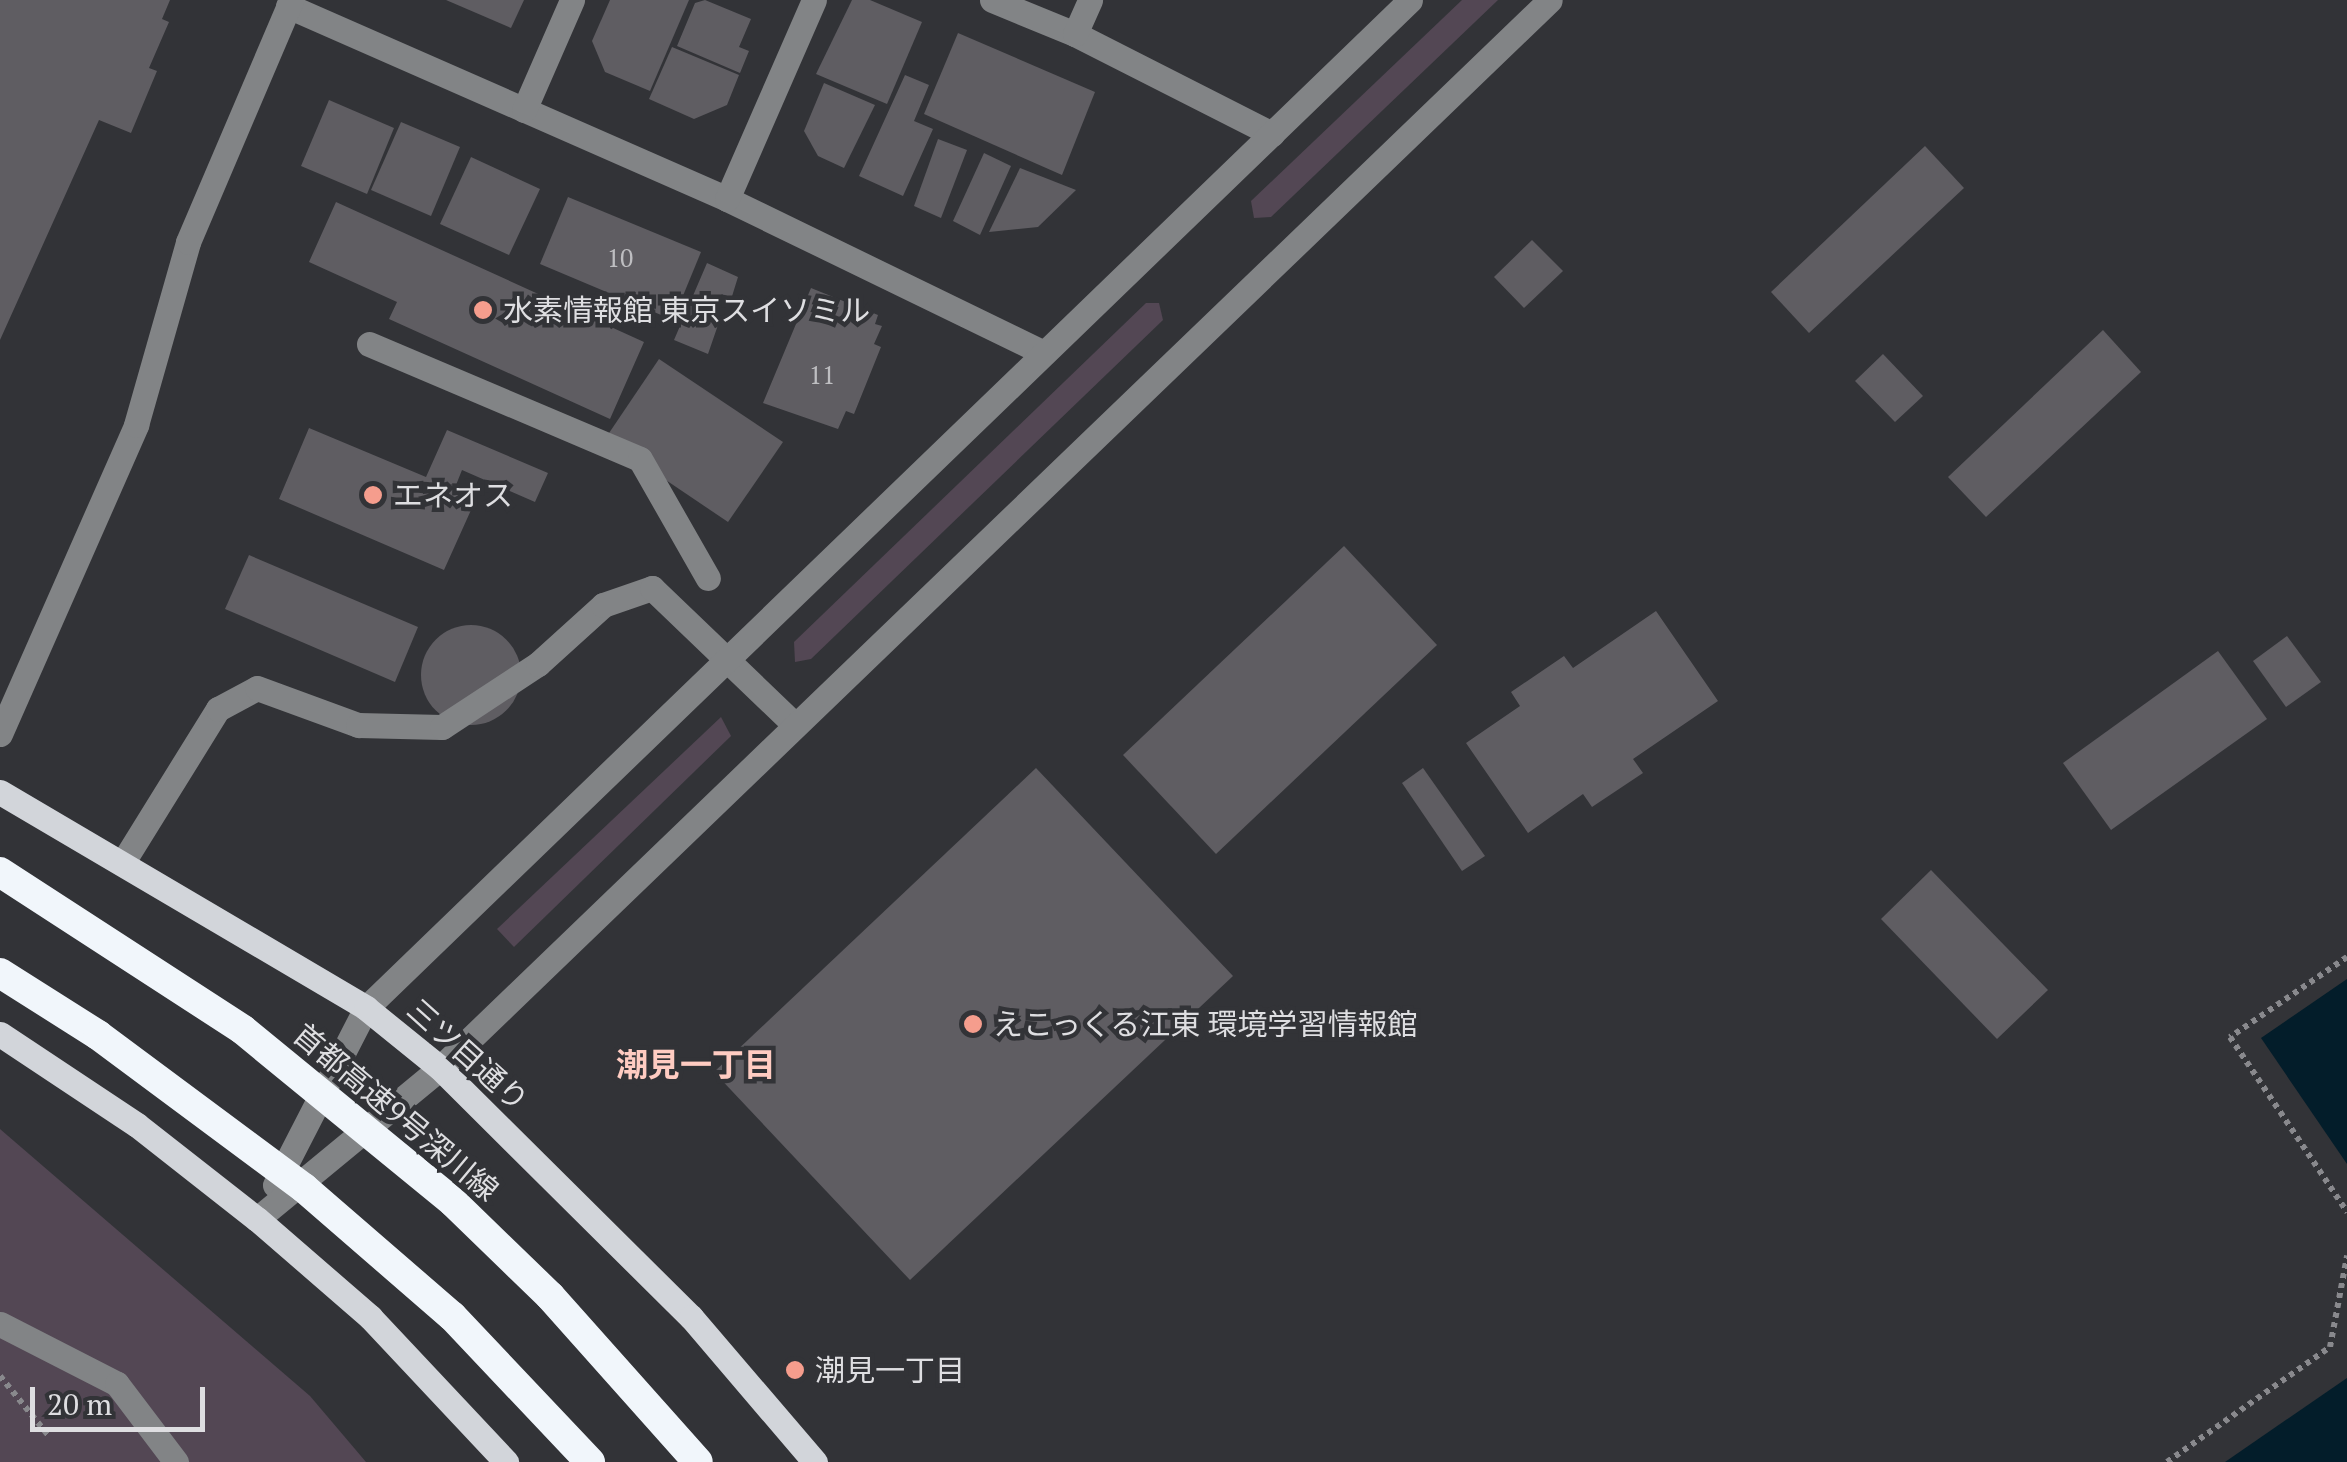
<!DOCTYPE html>
<meta charset="utf-8">
<style>
body{margin:0}
#map{position:relative;width:2347px;height:1462px;overflow:hidden;background:#323337;font-family:"PT Serif","Noto Sans JP",serif}
div>[style]{position:absolute}
.green>*{inset:0;background:#534754}
.water>*{inset:0;background:#031d2a}
.building>*{inset:0;background:#5f5d62}
.round{border-radius:50%}
.path>*{height:6px;margin-top:-3px;transform-origin:0;background:repeating-linear-gradient(90deg,#89898d 0 5px,transparent 0 10px)}
.minor>*{height:25px;margin:-12.5px;padding:0 12.5px;transform-origin:12.5px;border-radius:12.5px;background:#828486}
.major>*{height:25px;margin:-12.5px;padding:0 12.5px;transform-origin:12.5px;border-radius:12.5px;background:#d2d5da}
.highway-bridge>*{height:30px;margin:-15px;padding:0 15px;transform-origin:15px;border-radius:15px;background:#f1f6fb}
.dots>*{width:28px;height:28px;translate:-50% -50%;box-sizing:border-box;border:5px solid #323337;border-radius:50%}
span{translate:-50% -50%;white-space:nowrap;text-align:center;line-height:1.15;-webkit-text-stroke:9px #323337;paint-order:stroke}
.number-label{font-size:25px;color:#bebec1}
.number-label span{-webkit-text-stroke-width:0}
.poi-label{font-size:30px;color:#dedee1}
.left{translate:0 -50%;text-align:left}
.street-label{font-size:30px;color:#dedee1}
.neighbourhood-label{font-size:32px;color:#ffccc2;font-weight:700}
.scale{position:absolute;left:30px;top:1387px;width:175px;height:45px;box-sizing:border-box;border:5px solid #dedee1;border-top:0;padding-left:12px;font-size:30px;line-height:35px;white-space:nowrap;color:#dedee1;-webkit-text-stroke:8px #323337;paint-order:stroke}
</style>
<div id="map">
<div class="green">
<i style="clip-path:polygon(1462px 0,1498px 0,1271px 217px,1254px 218px,1251px 201px)"></i>
<i style="clip-path:polygon(1146px 303px,1159px 303px,1163px 320px,811px 659px,795px 662px,794px 642px)"></i>
<i style="clip-path:polygon(721px 717px,731px 736px,514px 947px,497px 929px)"></i>
<i style="clip-path:polygon(0 1129px,310px 1396px,366px 1462px,0 1462px)"></i>
</div>
<div class="water">
<i style="clip-path:polygon(2347px 979px,2347px 1164px,2261px 1038px)"></i>
<i style="clip-path:polygon(2347px 1378px,2347px 1462px,2225px 1462px)"></i>
</div>
<div class="building">
<i style="clip-path:polygon(0 0,170px 0,162px 19px,169px 22px,149px 68px,157px 71px,131px 133px,99px 120px,0 340px)"></i>
<i style="clip-path:polygon(446px 0,524px 0,511px 28px)"></i>
<i style="clip-path:polygon(610px 0,689px 0,650px 91px,605px 72px,592px 41px)"></i>
<i style="clip-path:polygon(705px 0,751px 19px,739px 47px,749px 51px,740px 73px,677px 46px,695px 3px)"></i>
<i style="clip-path:polygon(852px 0,870px 0,922px 22px,887px 104px,816px 74px)"></i>
<i style="clip-path:polygon(958px 33px,1095px 92px,1062px 175px,924px 114px)"></i>
<i style="clip-path:polygon(672px 47px,739px 75px,727px 105px,694px 119px,649px 99px)"></i>
<i style="clip-path:polygon(905px 75px,929px 85px,914px 121px,933px 129px,903px 196px,859px 176px)"></i>
<i style="clip-path:polygon(824px 83px,875px 105px,844px 168px,818px 156px,804px 131px)"></i>
<i style="clip-path:polygon(329px 100px,394px 128px,367px 194px,301px 166px)"></i>
<i style="clip-path:polygon(401px 122px,460px 147px,431px 216px,371px 190px)"></i>
<i style="clip-path:polygon(938px 139px,967px 150px,941px 218px,914px 206px)"></i>
<i style="clip-path:polygon(1925px 146px,1964px 188px,1809px 333px,1771px 292px)"></i>
<i style="clip-path:polygon(984px 153px,1011px 166px,980px 235px,953px 221px)"></i>
<i style="clip-path:polygon(471px 157px,540px 189px,509px 255px,440px 224px)"></i>
<i style="clip-path:polygon(1020px 168px,1076px 190px,1038px 227px,989px 232px)"></i>
<i style="clip-path:polygon(568px 197px,701px 252px,673px 320px,540px 264px)"></i>
<i style="clip-path:polygon(336px 202px,644px 342px,610px 419px,389px 319px,397px 302px,309px 262px)"></i>
<i style="clip-path:polygon(1532px 240px,1563px 271px,1524px 308px,1494px 277px)"></i>
<i style="clip-path:polygon(707px 263px,738px 277px,729px 306px,715px 301px,707px 320px,718px 325px,708px 354px,674px 340px)"></i>
<i style="clip-path:polygon(811px 288px,878px 315px,875px 324px,882px 326px,874px 344px,881px 347px,854px 414px,846px 411px,838px 429px,763px 403px)"></i>
<i style="clip-path:polygon(2103px 330px,2141px 372px,1986px 517px,1948px 477px)"></i>
<i style="clip-path:polygon(1883px 354px,1923px 396px,1895px 422px,1855px 381px)"></i>
<i style="clip-path:polygon(659px 359px,783px 442px,728px 522px,605px 439px)"></i>
<i style="clip-path:polygon(309px 428px,426px 477px,447px 430px,548px 473px,535px 502px,462px 470px,454px 490px,476px 499px,444px 570px,279px 499px)"></i>
<i style="clip-path:polygon(1344px 546px,1437px 645px,1216px 854px,1123px 755px)"></i>
<i style="clip-path:polygon(249px 555px,418px 627px,395px 682px,225px 609px)"></i>
<i style="clip-path:polygon(1656px 611px,1718px 701px,1633px 759px,1643px 773px,1592px 807px,1583px 794px,1528px 833px,1466px 743px,1520px 706px,1511px 692px,1564px 656px,1573px 668px)"></i>
<i class="round" style="left:421px;top:625px;width:100px;height:100px"></i>
<i style="clip-path:polygon(2287px 636px,2321px 682px,2286px 707px,2253px 661px)"></i>
<i style="clip-path:polygon(2218px 651px,2267px 719px,2111px 830px,2063px 763px)"></i>
<i style="clip-path:polygon(1036px 768px,1233px 976px,910px 1280px,714px 1072px)"></i>
<i style="clip-path:polygon(1423px 768px,1485px 856px,1462px 871px,1402px 783px)"></i>
<i style="clip-path:polygon(1931px 870px,2048px 990px,1997px 1039px,1881px 919px)"></i>
</div>
<div class="path">
<i style="left:2347px;top:957px;width:142px;rotate:145.6deg"></i>
<i style="left:2230px;top:1037px;width:211px;rotate:56.2deg"></i>
<i style="left:0;top:1376px;width:76px;rotate:50.9deg"></i>
<i style="left:2167px;top:1462px;width:199px;rotate:-35.2deg"></i>
<i style="left:2330px;top:1347px;width:93px;rotate:-79.4deg"></i>
</div>
<div class="minor">
<i style="left:992px;top:0;width:90px;rotate:22.3deg"></i>
<i style="left:1075px;top:34px;width:221px;rotate:26.9deg"></i>
<i style="left:288px;top:6px;width:480px;rotate:23.7deg"></i>
<i style="left:727px;top:199px;width:350px;rotate:25.9deg"></i>
<i style="left:1075px;top:34px;width:37px;rotate:-66deg"></i>
<i style="left:524px;top:110px;width:120px;rotate:-66.4deg"></i>
<i style="left:727px;top:199px;width:217px;rotate:-66.4deg"></i>
<i style="left:369px;top:344px;width:294px;rotate:23deg"></i>
<i style="left:640px;top:459px;width:137px;rotate:60.3deg"></i>
<i style="left:0;top:734px;width:338px;rotate:-66.2deg"></i>
<i style="left:136px;top:425px;width:190px;rotate:-74.1deg"></i>
<i style="left:188px;top:242px;width:263px;rotate:-66.9deg"></i>
<i style="left:123px;top:862px;width:180px;rotate:-58.2deg"></i>
<i style="left:218px;top:709px;width:44px;rotate:-28.3deg"></i>
<i style="left:257px;top:688px;width:108px;rotate:20.1deg"></i>
<i style="left:358px;top:725px;width:84px;rotate:1.4deg"></i>
<i style="left:442px;top:727px;width:115px;rotate:-33.3deg"></i>
<i style="left:538px;top:664px;width:88px;rotate:-42.2deg"></i>
<i style="left:603px;top:605px;width:52px;rotate:-19.1deg"></i>
<i style="left:652px;top:588px;width:198px;rotate:43.8deg"></i>
<i style="left:275px;top:1185px;width:199px;rotate:-62.8deg"></i>
<i style="left:366px;top:1008px;width:1451px;rotate:-43.99deg"></i>
<i style="left:257px;top:1219px;width:237px;rotate:-39.5deg"></i>
<i style="left:440px;top:1068px;width:1540px;rotate:-43.9deg"></i>
<i style="left:0;top:1324px;width:131px;rotate:27.1deg"></i>
<i style="left:117px;top:1384px;width:98px;rotate:52.9deg"></i>
</div>
<div class="major">
<i style="left:0;top:792px;width:425px;rotate:30.5deg"></i>
<i style="left:366px;top:1008px;width:95px;rotate:39deg"></i>
<i style="left:440px;top:1068px;width:354px;rotate:44.8deg"></i>
<i style="left:691px;top:1317px;width:191px;rotate:49.5deg"></i>
<i style="left:0;top:1034px;width:164px;rotate:33.6deg"></i>
<i style="left:137px;top:1125px;width:152px;rotate:38.1deg"></i>
<i style="left:257px;top:1219px;width:150px;rotate:40.9deg"></i>
<i style="left:370px;top:1317px;width:199px;rotate:46.8deg"></i>
</div>
<div class="highway-bridge">
<i style="left:0;top:872px;width:290px;rotate:33deg"></i>
<i style="left:243px;top:1030px;width:273px;rotate:39.3deg"></i>
<i style="left:454px;top:1203px;width:134px;rotate:44.1deg"></i>
<i style="left:550px;top:1296px;width:222px;rotate:48.3deg"></i>
<i style="left:0;top:973px;width:116px;rotate:32.3deg"></i>
<i style="left:98px;top:1035px;width:257px;rotate:36.6deg"></i>
<i style="left:304px;top:1188px;width:196px;rotate:40.9deg"></i>
<i style="left:452px;top:1316px;width:201px;rotate:46.6deg"></i>
</div>
<div class="dots">
<i style="left:483px;top:310px;background:#f59d8d"></i>
<i style="left:373px;top:495px;background:#f59d8d"></i>
<i style="left:973px;top:1024px;background:#f59d8d"></i>
<i style="left:795px;top:1370px;background:#f59d8d"></i>
</div>
<div class="number-label">
<span style="left:620px;top:258px">10</span>
<span style="left:822px;top:375px">11</span>
</div>
<div class="poi-label">
<span class="left" style="left:503px;top:310px">水素情報館 東京スイソミル</span>
<span class="left" style="left:393px;top:495px">エネオス</span>
<span class="left" style="left:993px;top:1024px">えこっくる江東 環境学習情報館</span>
<span class="left" style="left:815px;top:1370px">潮見一丁目</span>
</div>
<div class="street-label">
<span style="left:468px;top:1055px;rotate:42deg">三ツ目通り</span>
<span style="left:396px;top:1112px;rotate:40deg">首都高速9号深川線</span>
</div>
<div class="neighbourhood-label">
<span style="left:696px;top:1064px">潮見一丁目</span>
</div>
<div class="scale">20 m</div>
</div>
